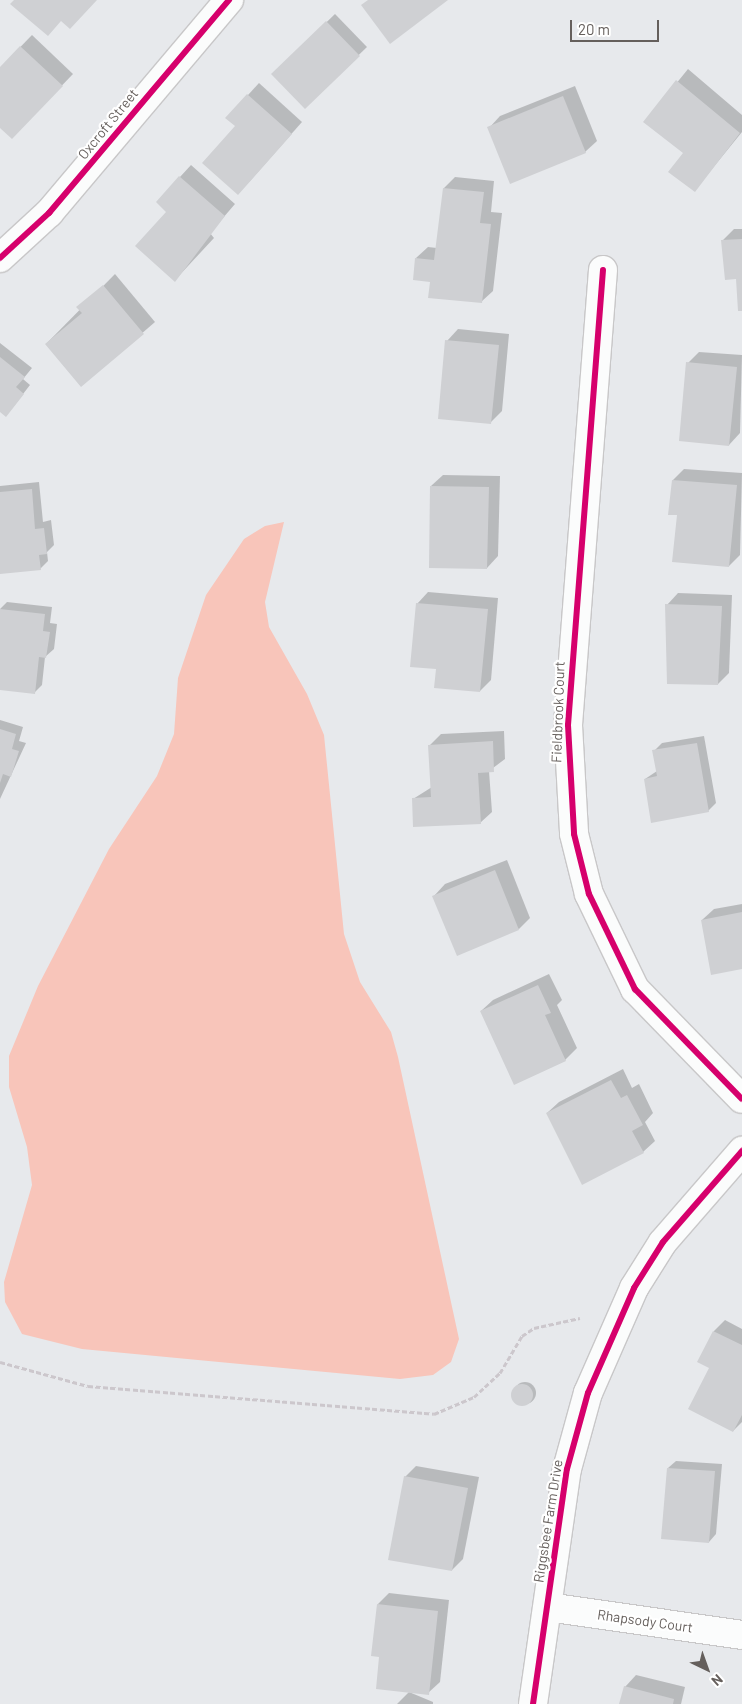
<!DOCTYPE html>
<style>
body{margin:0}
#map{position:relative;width:742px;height:1704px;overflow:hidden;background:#e7e9ec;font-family:Barlow,sans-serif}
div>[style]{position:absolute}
.water>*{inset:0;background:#f8c5ba}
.shadow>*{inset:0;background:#0003}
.round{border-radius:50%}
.building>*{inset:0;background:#cfd0d3}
.path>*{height:3px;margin-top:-1.5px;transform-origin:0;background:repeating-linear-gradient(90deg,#ccc7cc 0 5px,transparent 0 7.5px)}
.roads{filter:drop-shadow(1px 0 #c8c7c8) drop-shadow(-1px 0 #c8c7c8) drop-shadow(0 1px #c8c7c8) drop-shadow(0 -1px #c8c7c8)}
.minor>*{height:28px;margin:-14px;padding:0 14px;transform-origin:14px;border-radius:14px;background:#fbfcfc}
.cycleway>*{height:6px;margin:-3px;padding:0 3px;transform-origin:3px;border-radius:3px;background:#d6006c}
span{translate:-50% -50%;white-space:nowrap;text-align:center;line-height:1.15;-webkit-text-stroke:4.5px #fff;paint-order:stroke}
.street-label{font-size:14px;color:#655f5c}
.north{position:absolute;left:682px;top:1644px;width:50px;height:50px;-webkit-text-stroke:4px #fff;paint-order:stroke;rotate:138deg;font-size:14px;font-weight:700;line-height:20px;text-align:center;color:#655f5c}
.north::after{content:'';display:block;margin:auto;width:18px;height:22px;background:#655f5c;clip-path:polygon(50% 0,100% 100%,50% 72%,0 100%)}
.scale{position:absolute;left:570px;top:20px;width:89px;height:22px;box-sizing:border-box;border:2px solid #655f5c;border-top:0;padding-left:6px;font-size:15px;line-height:18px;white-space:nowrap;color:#655f5c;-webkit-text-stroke:4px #fff;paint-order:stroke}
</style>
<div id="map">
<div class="water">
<i style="clip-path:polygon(284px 522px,265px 602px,269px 627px,307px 694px,324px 735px,344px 934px,360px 982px,391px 1032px,398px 1057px,459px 1339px,451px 1362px,433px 1375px,400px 1379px,82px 1349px,22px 1334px,5px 1302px,4px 1282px,32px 1185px,27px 1147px,9px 1087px,9px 1056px,38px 986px,109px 849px,157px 776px,174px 734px,178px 678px,206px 595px,244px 539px,265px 526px)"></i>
</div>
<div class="shadow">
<i style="clip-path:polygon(335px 14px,367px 47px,305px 107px,273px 74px)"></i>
<i style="clip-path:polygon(32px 35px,73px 74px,23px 126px,0 126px,0 68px)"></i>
<i style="clip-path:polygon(688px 69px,742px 115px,742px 132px,694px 191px,684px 152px,645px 122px)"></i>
<i style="clip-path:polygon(259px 83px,302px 122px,249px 182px,237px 126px,248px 95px)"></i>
<i style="clip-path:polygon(575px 86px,597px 141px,585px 152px,489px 128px,500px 116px)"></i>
<i style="clip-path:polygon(191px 165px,235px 204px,210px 233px,214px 238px,175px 280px,167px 212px,157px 202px)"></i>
<i style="clip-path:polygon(455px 177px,494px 181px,491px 212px,502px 213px,493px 291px,481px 302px,432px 281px,416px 258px,428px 247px,437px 248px,444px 188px)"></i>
<i style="clip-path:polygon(734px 229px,742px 229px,742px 309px,737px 278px,722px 241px)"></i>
<i style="clip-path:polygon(115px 274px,155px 322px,81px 386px,46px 344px)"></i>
<i style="clip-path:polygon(458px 329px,509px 334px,502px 411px,491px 422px,447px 341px)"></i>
<i style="clip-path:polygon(0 343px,32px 368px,23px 379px,30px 385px,13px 407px,0 411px)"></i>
<i style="clip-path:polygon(699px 352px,742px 355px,740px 433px,729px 445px,688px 363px)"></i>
<i style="clip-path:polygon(684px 469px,742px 473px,740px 555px,729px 566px,678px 514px,673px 480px)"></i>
<i style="clip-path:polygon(443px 475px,500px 476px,498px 556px,487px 568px,431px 486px)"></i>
<i style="clip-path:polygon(39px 482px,43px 522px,51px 520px,54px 545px,47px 552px,48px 561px,40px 569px,0 573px,0 486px)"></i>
<i style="clip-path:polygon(428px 592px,498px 598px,491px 680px,480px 691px,437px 668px,417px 604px)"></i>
<i style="clip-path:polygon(678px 593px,732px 595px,729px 673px,718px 684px,667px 605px)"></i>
<i style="clip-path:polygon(7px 602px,52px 607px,50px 623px,57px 624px,54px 649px,45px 657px,42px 685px,34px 693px,0 689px,0 609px)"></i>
<i style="clip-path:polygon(0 720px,23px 727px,19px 741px,26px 743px,0 799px)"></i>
<i style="clip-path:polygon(504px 731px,505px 759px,489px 771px,492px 812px,480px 823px,413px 799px,432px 787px,430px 745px,441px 734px)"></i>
<i style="clip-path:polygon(704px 736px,716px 803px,708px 811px,645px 779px,657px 771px,654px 751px,662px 743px)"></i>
<i style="clip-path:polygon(507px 860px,530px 918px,519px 929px,434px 896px,445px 884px)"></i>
<i style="clip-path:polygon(742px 904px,742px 968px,702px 920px,714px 909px)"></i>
<i style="clip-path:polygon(549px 974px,562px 1000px,557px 1005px,577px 1048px,565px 1060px,481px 1011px,493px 1000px)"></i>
<i style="clip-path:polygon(623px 1069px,632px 1088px,639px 1084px,653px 1113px,645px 1122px,655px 1141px,643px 1152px,547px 1113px,559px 1102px)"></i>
<i style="clip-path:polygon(725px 1320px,742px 1329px,742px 1422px,733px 1431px,711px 1368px,714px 1331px)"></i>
<i class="round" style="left:514px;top:1382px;width:22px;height:22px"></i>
<i style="clip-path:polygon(676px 1461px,722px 1464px,716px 1534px,709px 1542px,668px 1468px)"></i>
<i style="clip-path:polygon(416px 1466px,479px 1477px,463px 1559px,452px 1570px,405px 1477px)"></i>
<i style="clip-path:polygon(389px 1593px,449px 1600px,440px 1682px,428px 1693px,380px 1656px,378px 1604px)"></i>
<i style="clip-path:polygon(636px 1675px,685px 1687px,681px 1704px,620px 1704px,625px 1687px)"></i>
<i style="clip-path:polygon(409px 1692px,433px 1702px,433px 1704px,397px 1704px)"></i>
</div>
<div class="building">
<i style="clip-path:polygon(14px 0,97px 0,70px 29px,61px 21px,48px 36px,10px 4px)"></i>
<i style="clip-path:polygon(368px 0,448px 0,390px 44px,361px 5px)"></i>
<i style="clip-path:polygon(326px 21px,360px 56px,305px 109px,271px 74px)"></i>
<i style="clip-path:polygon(20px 46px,63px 86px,12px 139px,0 128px,0 67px)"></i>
<i style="clip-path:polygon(676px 80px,740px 133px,695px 192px,668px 172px,683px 153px,643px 122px)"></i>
<i style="clip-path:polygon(247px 94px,292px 134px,238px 195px,202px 163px,235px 126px,225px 118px)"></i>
<i style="clip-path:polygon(563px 96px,586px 153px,510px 184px,487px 127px)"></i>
<i style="clip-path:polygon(179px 176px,225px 216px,175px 282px,135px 246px,166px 212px,156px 202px)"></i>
<i style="clip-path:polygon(443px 188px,484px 192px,480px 223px,491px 224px,482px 303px,428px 298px,430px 282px,413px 280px,415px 258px,434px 260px)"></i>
<i style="clip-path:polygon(742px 239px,742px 311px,738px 311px,736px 279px,725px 280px,721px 240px)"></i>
<i style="clip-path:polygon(103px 285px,144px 334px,81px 387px,45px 344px,82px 313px,76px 307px)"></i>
<i style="clip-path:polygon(445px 340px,499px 345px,491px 424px,438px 419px)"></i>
<i style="clip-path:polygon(0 357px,25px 377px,16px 387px,24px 394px,6px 417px,0 412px)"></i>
<i style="clip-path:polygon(686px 362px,737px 367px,729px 446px,679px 441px)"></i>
<i style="clip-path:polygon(672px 480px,737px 485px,729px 567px,672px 562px,677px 515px,668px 515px)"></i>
<i style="clip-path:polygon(430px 486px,489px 487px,487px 569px,429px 568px)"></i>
<i style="clip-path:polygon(32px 489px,35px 529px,44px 528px,47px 554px,39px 555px,41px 570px,0 574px,0 492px)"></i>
<i style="clip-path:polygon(416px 603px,488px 609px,480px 692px,434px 688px,436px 669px,410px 667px)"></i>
<i style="clip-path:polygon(665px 604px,722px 606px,718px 685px,667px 684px)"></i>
<i style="clip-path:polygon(0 609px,45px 614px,43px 631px,50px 632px,46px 658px,39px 657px,35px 694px,0 690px)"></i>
<i style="clip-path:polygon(0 729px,16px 734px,12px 749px,19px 751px,11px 777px,3px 774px,0 783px)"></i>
<i style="clip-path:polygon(493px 741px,494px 772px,478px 773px,481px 824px,413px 827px,412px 798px,431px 797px,428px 745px)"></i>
<i style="clip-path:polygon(697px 743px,709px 812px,651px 823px,644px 779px,657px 776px,652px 750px)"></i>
<i style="clip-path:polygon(495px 870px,519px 930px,457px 956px,432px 896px)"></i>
<i style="clip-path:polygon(742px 912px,742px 969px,711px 975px,701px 920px)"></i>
<i style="clip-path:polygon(538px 985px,551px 1013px,545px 1015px,566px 1061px,514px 1085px,480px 1011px)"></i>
<i style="clip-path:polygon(611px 1080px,621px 1098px,627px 1095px,643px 1125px,632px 1131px,644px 1153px,582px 1185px,546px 1113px)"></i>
<i style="clip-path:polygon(713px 1331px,742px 1345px,742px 1415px,733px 1432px,688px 1409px,709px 1368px,697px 1362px)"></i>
<i class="round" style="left:511px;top:1384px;width:22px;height:22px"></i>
<i style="clip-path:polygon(667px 1468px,715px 1471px,709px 1543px,661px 1539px)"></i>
<i style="clip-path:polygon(404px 1476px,468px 1488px,452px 1571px,388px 1560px)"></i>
<i style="clip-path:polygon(377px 1604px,438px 1611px,429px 1695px,376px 1689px,379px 1657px,371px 1656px)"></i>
<i style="clip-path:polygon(624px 1686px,674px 1699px,673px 1704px,619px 1704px)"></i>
</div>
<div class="path">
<i style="left:0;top:1362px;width:91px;rotate:15.3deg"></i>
<i style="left:88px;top:1386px;width:347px;rotate:4.6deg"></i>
<i style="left:434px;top:1414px;width:43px;rotate:-23deg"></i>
<i style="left:474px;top:1397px;width:35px;rotate:-43deg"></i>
<i style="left:500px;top:1373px;width:43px;rotate:-59.3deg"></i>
<i style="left:522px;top:1336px;width:14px;rotate:-34deg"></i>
<i style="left:534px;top:1328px;width:47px;rotate:-12.3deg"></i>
</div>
<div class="roads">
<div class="minor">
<i style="left:0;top:258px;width:67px;rotate:-42.6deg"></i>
<i style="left:49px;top:213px;width:279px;rotate:-49.8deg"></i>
<i style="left:603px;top:270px;width:456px;rotate:94.4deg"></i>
<i style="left:568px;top:725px;width:109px;rotate:86.8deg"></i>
<i style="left:574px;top:834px;width:62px;rotate:76deg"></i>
<i style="left:589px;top:894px;width:106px;rotate:64.2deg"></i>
<i style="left:635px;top:989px;width:153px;rotate:45.8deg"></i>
<i style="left:548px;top:1607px;width:196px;rotate:8.2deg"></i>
<i style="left:533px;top:1704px;width:237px;rotate:-81.8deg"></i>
<i style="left:567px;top:1469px;width:79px;rotate:-74.6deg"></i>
<i style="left:588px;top:1393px;width:115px;rotate:-66.3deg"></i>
<i style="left:634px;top:1288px;width:54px;rotate:-57.8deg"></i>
<i style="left:663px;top:1242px;width:121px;rotate:-49deg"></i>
</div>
</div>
<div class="cycleway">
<i style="left:0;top:258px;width:67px;rotate:-42.6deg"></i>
<i style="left:49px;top:213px;width:279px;rotate:-49.8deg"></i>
<i style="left:603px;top:270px;width:456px;rotate:94.4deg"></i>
<i style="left:568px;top:725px;width:109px;rotate:86.8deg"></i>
<i style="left:574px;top:834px;width:62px;rotate:76deg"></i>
<i style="left:589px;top:894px;width:106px;rotate:64.2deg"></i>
<i style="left:635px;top:989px;width:153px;rotate:45.8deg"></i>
<i style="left:533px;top:1704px;width:237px;rotate:-81.8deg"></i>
<i style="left:567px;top:1469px;width:79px;rotate:-74.6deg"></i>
<i style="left:588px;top:1393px;width:115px;rotate:-66.3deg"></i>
<i style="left:634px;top:1288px;width:54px;rotate:-57.8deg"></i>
<i style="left:663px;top:1242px;width:121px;rotate:-49deg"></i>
</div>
<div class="street-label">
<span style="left:108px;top:124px;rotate:-51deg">Oxcroft Street</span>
<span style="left:558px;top:712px;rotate:-88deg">Fieldbrook Court</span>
<span style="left:548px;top:1521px;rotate:-81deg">Riggsbee Farm Drive</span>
<span style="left:645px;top:1621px;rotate:8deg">Rhapsody Court</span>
</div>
<div class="north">N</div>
<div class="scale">20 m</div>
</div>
